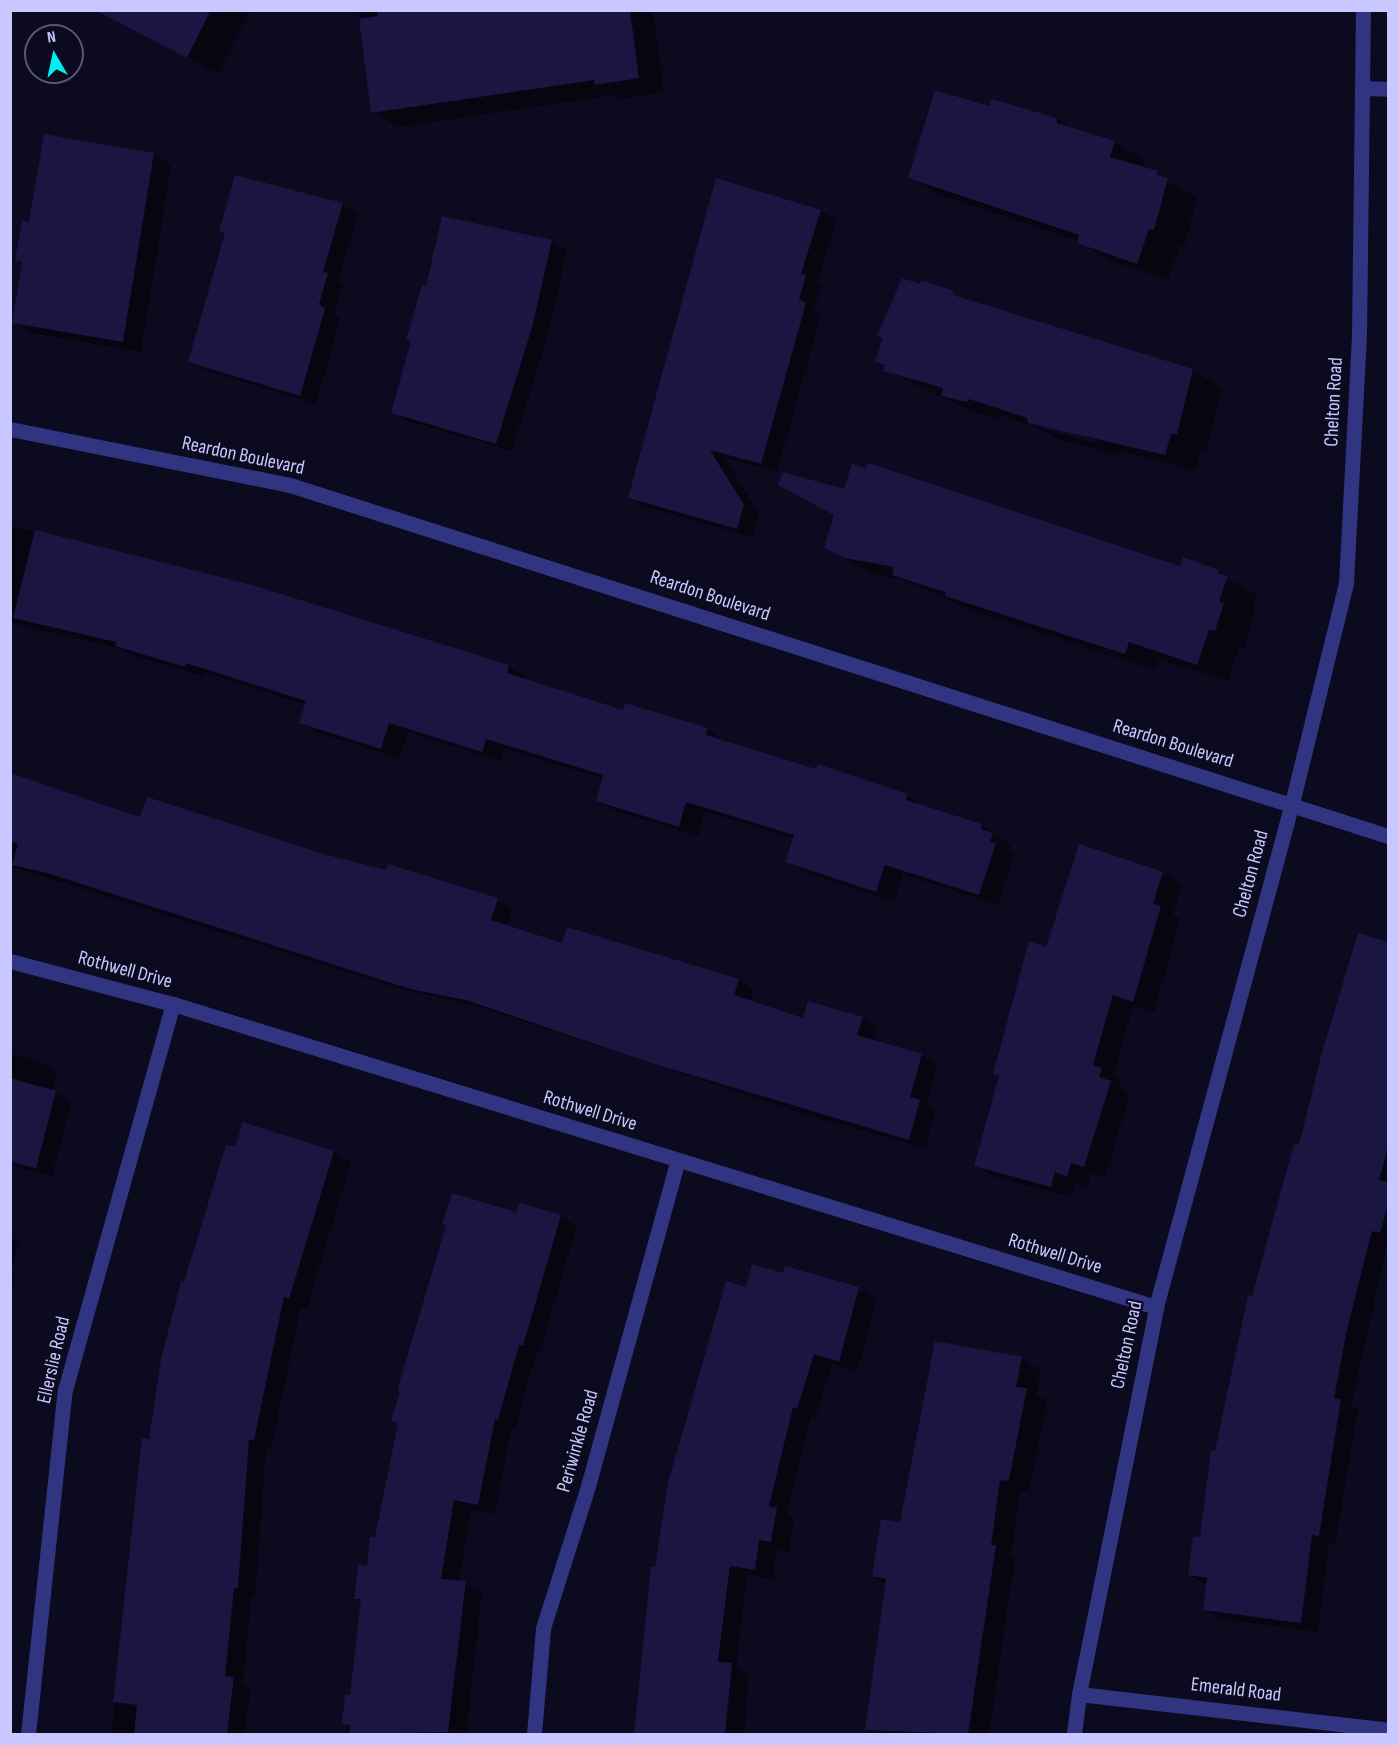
<!DOCTYPE html>
<style>
body{margin:0}
#map{position:relative;width:1399px;height:1745px;overflow:hidden;background:#0c0a1e;font-family:"Sofia Sans Condensed",sans-serif}
div>[style]{position:absolute}
.shadow>*{inset:0;background:#0007}
.building>*{inset:0;background:#1a1541}
.minor>*{height:15px;margin:-7.5px;padding:0 7.5px;transform-origin:7.5px;border-radius:7.5px;background:#313481}
span{translate:-50% -50%;white-space:nowrap;text-align:center;line-height:1.15;-webkit-text-stroke:4.5px #0c0a1e;paint-order:stroke}
.street-label{font-size:20px;color:#c9c7ff}
.frame{position:absolute;inset:0;border:12px solid #c9c7ff;pointer-events:none}
.north{position:absolute;left:24px;top:24px;width:60px;height:60px;box-sizing:border-box;background:#0c0a1e;border:2px solid #585678;border-radius:50%;rotate:351deg;font-size:16px;font-weight:700;line-height:24px;text-align:center;color:#c9c7ff}
.north::after{content:'';display:block;margin:auto;width:21px;height:27px;background:#00eef2;clip-path:polygon(50% 0,100% 100%,50% 72%,0 100%)}
</style>
<div id="map">
<div class="shadow">
<i style="clip-path:polygon(95px 10px,250px 10px,218px 74px)"></i>
<i style="clip-path:polygon(358px 10px,653px 10px,664px 92px,622px 99px,615px 95px,398px 127px,373px 112px)"></i>
<i style="clip-path:polygon(990px 108px,1057px 119px,1076px 131px,1115px 142px,1145px 160px,1142px 168px,1197px 197px,1184px 247px,1180px 245px,1168px 280px,1109px 260px,1079px 241px,940px 195px,910px 177px)"></i>
<i style="clip-path:polygon(153px 154px,171px 165px,141px 352px,32px 333px,13px 322px,23px 263px,17px 260px,30px 224px)"></i>
<i style="clip-path:polygon(342px 204px,358px 213px,338px 281px,343px 284px,334px 314px,340px 319px,316px 404px,205px 370px,189px 361px)"></i>
<i style="clip-path:polygon(821px 211px,836px 220px,817px 283px,821px 285px,814px 310px,821px 314px,777px 472px,724px 457px,759px 514px,753px 537px,645px 507px,629px 498px)"></i>
<i style="clip-path:polygon(551px 241px,567px 250px,548px 334px,512px 451px,408px 421px,392px 412px,412px 342px,408px 339px,427px 288px)"></i>
<i style="clip-path:polygon(evenodd,922px 282px,973px 303px,1192px 370px,1222px 388px,1207px 451px,1201px 451px,1195px 471px,1121px 451px,1120px 456px,1060px 440px,1040px 429px,1000px 415px,997px 419px,973px 412px,885px 370px,886px 367px,877px 362px,922px 282px,1038px 424px,1097px 440px,1096px 443px,1042px 429px,1038px 424px)"></i>
<i style="clip-path:polygon(845px 491px,1227px 578px,1257px 595px,1245px 648px,1239px 646px,1228px 681px,1159px 659px,1155px 670px,977px 612px,904px 580px,876px 575px,826px 548px)"></i>
<i style="clip-path:polygon(10px 526px,251px 586px,509px 667px,527px 677px,526px 681px,624px 712px,626px 705px,708px 729px,725px 743px,907px 796px,925px 808px,982px 826px,1011px 845px,1009px 852px,1014px 855px,998px 905px,903px 874px,894px 902px,805px 872px,787px 862px,794px 839px,705px 811px,698px 836px,616px 811px,597px 801px,604px 779px,504px 748px,500px 761px,408px 732px,399px 758px,319px 733px,301px 723px,306px 705px,205px 672px,204px 676px,135px 656px,122px 649px,10px 623px)"></i>
<i style="clip-path:polygon(10px 775px,141px 819px,326px 857px,497px 900px,513px 909px,507px 927px,563px 945px,739px 980px,754px 989px,750px 1002px,804px 1020px,862px 1018px,878px 1027px,873px 1041px,921px 1055px,937px 1064px,926px 1105px,935px 1110px,925px 1148px,820px 1119px,483px 1008px,401px 989px,10px 866px)"></i>
<i style="clip-path:polygon(1162px 873px,1182px 884px,1173px 915px,1180px 919px,1154px 1012px,1133px 1006px,1113px 1076px,1121px 1081px,1119px 1087px,1130px 1093px,1105px 1177px,1091px 1174px,1087px 1187px,1075px 1183px,1071px 1197px,995px 1177px,975px 1165px,1047px 949px)"></i>
<i style="clip-path:polygon(1388px 944px,1388px 1241px,1351px 1406px,1358px 1410px,1335px 1545px,1329px 1544px,1318px 1632px,1221px 1619px,1205px 1609px,1208px 1585px,1189px 1575px,1201px 1539px,1253px 1298px,1300px 1147px)"></i>
<i style="clip-path:polygon(10px 1054px,41px 1062px,57px 1071px,52px 1091px,71px 1101px,52px 1176px,10px 1165px,44px 1168px,10px 1160px)"></i>
<i style="clip-path:polygon(334px 1152px,351px 1162px,307px 1308px,301px 1306px,271px 1449px,266px 1448px,255px 1597px,251px 1597px,243px 1684px,250px 1689px,245px 1734px,111px 1734px,143px 1440px,150px 1440px,185px 1283px)"></i>
<i style="clip-path:polygon(517px 1214px,560px 1216px,577px 1226px,539px 1354px,536px 1353px,515px 1429px,511px 1427px,495px 1514px,471px 1509px,459px 1582px,482px 1593px,466px 1734px,347px 1734px,347px 1725px,344px 1723px,351px 1697px,362px 1601px,355px 1598px,376px 1539px,399px 1424px,393px 1420px)"></i>
<i style="clip-path:polygon(10px 1237px,20px 1242px,10px 1272px)"></i>
<i style="clip-path:polygon(786px 1268px,859px 1289px,877px 1299px,857px 1371px,832px 1364px,815px 1418px,811px 1416px,787px 1515px,794px 1519px,789px 1552px,777px 1550px,773px 1579px,747px 1575px,736px 1668px,749px 1675px,744px 1734px,635px 1734px,652px 1568px,657px 1569px,747px 1288px,784px 1274px)"></i>
<i style="clip-path:polygon(10px 1274px,15px 1277px,10px 1292px)"></i>
<i style="clip-path:polygon(1021px 1359px,1041px 1370px,1036px 1395px,1047px 1401px,1029px 1491px,1020px 1491px,1011px 1556px,1015px 1558px,989px 1734px,867px 1734px,887px 1584px,873px 1576px,901px 1524px)"></i>
</div>
<div class="building">
<i style="clip-path:polygon(95px 10px,211px 10px,187px 58px)"></i>
<i style="clip-path:polygon(377px 10px,630px 10px,639px 78px,595px 85px,594px 80px,371px 113px,359px 19px,378px 16px)"></i>
<i style="clip-path:polygon(935px 90px,989px 106px,991px 99px,1057px 118px,1057px 123px,1115px 141px,1110px 157px,1158px 171px,1156px 175px,1168px 178px,1154px 230px,1149px 229px,1137px 264px,1077px 243px,1079px 235px,908px 178px)"></i>
<i style="clip-path:polygon(44px 134px,154px 153px,123px 342px,12px 323px,22px 262px,15px 260px,22px 221px,29px 222px)"></i>
<i style="clip-path:polygon(235px 175px,343px 203px,323px 272px,328px 273px,319px 304px,325px 309px,300px 396px,188px 362px,225px 233px,219px 231px)"></i>
<i style="clip-path:polygon(716px 178px,821px 210px,801px 274px,806px 275px,799px 299px,806px 303px,761px 464px,710px 450px,744px 505px,737px 529px,628px 498px)"></i>
<i style="clip-path:polygon(442px 216px,552px 240px,533px 324px,496px 444px,391px 413px,411px 341px,406px 340px,422px 285px,426px 286px)"></i>
<i style="clip-path:polygon(902px 278px,920px 284px,921px 280px,954px 291px,953px 295px,1193px 369px,1177px 434px,1171px 434px,1165px 455px,1028px 423px,1027px 418px,969px 399px,967px 402px,941px 396px,943px 388px,883px 371px,885px 365px,875px 362px,883px 338px,877px 336px)"></i>
<i style="clip-path:polygon(868px 463px,1180px 566px,1183px 557px,1219px 570px,1218px 573px,1228px 576px,1219px 601px,1224px 603px,1215px 631px,1209px 630px,1197px 665px,1129px 642px,1125px 654px,945px 596px,945px 592px,892px 575px,894px 567px,845px 558px,824px 548px,834px 515px,778px 485px,783px 472px,844px 489px,852px 464px,866px 468px)"></i>
<i style="clip-path:polygon(35px 530px,252px 585px,509px 665px,507px 673px,623px 710px,625px 703px,708px 728px,706px 735px,816px 769px,818px 764px,908px 794px,906px 800px,982px 824px,981px 829px,993px 833px,990px 842px,996px 843px,979px 895px,885px 865px,876px 892px,785px 862px,794px 835px,686px 802px,679px 827px,596px 801px,603px 775px,486px 739px,482px 752px,389px 723px,381px 749px,299px 723px,306px 701px,186px 663px,185px 667px,115px 646px,116px 642px,13px 618px)"></i>
<i style="clip-path:polygon(10px 773px,140px 817px,147px 797px,327px 855px,386px 870px,388px 864px,498px 898px,491px 920px,562px 943px,567px 927px,739px 979px,734px 995px,803px 1018px,808px 1001px,863px 1017px,857px 1035px,922px 1054px,910px 1097px,920px 1100px,909px 1140px,648px 1062px,466px 1000px,410px 989px,47px 873px,12px 865px,18px 844px,10px 842px)"></i>
<i style="clip-path:polygon(1079px 844px,1163px 872px,1153px 904px,1161px 906px,1133px 1002px,1113px 995px,1093px 1065px,1102px 1068px,1099px 1077px,1111px 1081px,1084px 1167px,1071px 1163px,1067px 1177px,1055px 1172px,1051px 1187px,974px 1166px,999px 1076px,993px 1074px,1029px 941px,1046px 947px)"></i>
<i style="clip-path:polygon(1358px 933px,1389px 942px,1389px 1144px,1379px 1180px,1389px 1182px,1389px 1202px,1380px 1233px,1372px 1231px,1346px 1334px,1334px 1398px,1341px 1399px,1319px 1536px,1312px 1535px,1301px 1623px,1203px 1610px,1207px 1578px,1188px 1575px,1193px 1536px,1200px 1537px,1211px 1451px,1215px 1451px,1248px 1295px,1252px 1296px,1294px 1144px,1299px 1145px,1322px 1052px)"></i>
<i style="clip-path:polygon(10px 1078px,56px 1091px,36px 1168px,10px 1161px)"></i>
<i style="clip-path:polygon(243px 1122px,334px 1151px,289px 1299px,284px 1297px,254px 1440px,249px 1440px,238px 1588px,234px 1588px,225px 1676px,234px 1677px,227px 1734px,134px 1734px,137px 1705px,113px 1702px,142px 1438px,149px 1439px,161px 1359px,181px 1281px,184px 1282px,226px 1145px,235px 1147px)"></i>
<i style="clip-path:polygon(452px 1193px,516px 1212px,519px 1203px,561px 1215px,523px 1346px,519px 1345px,498px 1420px,495px 1419px,478px 1505px,454px 1500px,441px 1579px,466px 1581px,448px 1732px,349px 1734px,350px 1725px,342px 1724px,345px 1695px,350px 1695px,361px 1599px,354px 1599px,358px 1565px,367px 1566px,370px 1537px,375px 1537px,398px 1423px,391px 1421px,400px 1392px,397px 1391px,446px 1225px,442px 1224px)"></i>
<i style="clip-path:polygon(752px 1264px,783px 1273px,785px 1266px,859px 1287px,839px 1362px,814px 1354px,797px 1409px,793px 1407px,769px 1506px,777px 1508px,771px 1542px,759px 1540px,755px 1570px,730px 1566px,718px 1662px,732px 1663px,725px 1734px,634px 1734px,651px 1567px,655px 1567px,668px 1483px,726px 1281px,746px 1287px)"></i>
<i style="clip-path:polygon(935px 1341px,1022px 1357px,1016px 1387px,1027px 1388px,1009px 1480px,1000px 1481px,991px 1545px,996px 1545px,968px 1734px,865px 1730px,886px 1579px,872px 1576px,881px 1519px,900px 1522px)"></i>
</div>
<div class="minor">
<i style="left:1363px;top:88px;width:25px;rotate:2deg"></i>
<i style="left:10px;top:429px;width:286px;rotate:11.3deg"></i>
<i style="left:290px;top:485px;width:1153px;rotate:17.73deg"></i>
<i style="left:10px;top:961px;width:169px;rotate:14.8deg"></i>
<i style="left:173px;top:1004px;width:1029px;rotate:17.13deg"></i>
<i style="left:1079px;top:1694px;width:311px;rotate:6.6deg"></i>
<i style="left:28px;top:1734px;width:346px;rotate:-83.9deg"></i>
<i style="left:65px;top:1390px;width:401px;rotate:-74.4deg"></i>
<i style="left:534px;top:1734px;width:106px;rotate:-85.1deg"></i>
<i style="left:543px;top:1628px;width:149px;rotate:-72.4deg"></i>
<i style="left:588px;top:1486px;width:338px;rotate:-74.6deg"></i>
<i style="left:1074px;top:1734px;width:40px;rotate:-82.9deg"></i>
<i style="left:1079px;top:1694px;width:395px;rotate:-78.7deg"></i>
<i style="left:1156px;top:1307px;width:522px;rotate:-74.9deg"></i>
<i style="left:1292px;top:803px;width:227px;rotate:-76.2deg"></i>
<i style="left:1346px;top:583px;width:248px;rotate:-87deg"></i>
<i style="left:1359px;top:335px;width:325px;rotate:-89.3deg"></i>
</div>
<div class="street-label">
<span style="left:1334px;top:402px;rotate:-87deg">Chelton Road</span>
<span style="left:243px;top:456px;rotate:12deg">Reardon Boulevard</span>
<span style="left:710px;top:596px;rotate:18deg">Reardon Boulevard</span>
<span style="left:1173px;top:744px;rotate:17deg">Reardon Boulevard</span>
<span style="left:1251px;top:874px;rotate:-75deg">Chelton Road</span>
<span style="left:125px;top:970px;rotate:15deg">Rothwell Drive</span>
<span style="left:590px;top:1111px;rotate:17deg">Rothwell Drive</span>
<span style="left:1055px;top:1254px;rotate:17deg">Rothwell Drive</span>
<span style="left:1127px;top:1345px;rotate:-78deg">Chelton Road</span>
<span style="left:54px;top:1360px;rotate:-77deg">Ellerslie Road</span>
<span style="left:578px;top:1441px;rotate:-74deg">Periwinkle Road</span>
<span style="left:1236px;top:1690px;rotate:7deg">Emerald Road</span>
</div>
<div class="frame"></div>
<div class="north">N</div>
</div>
